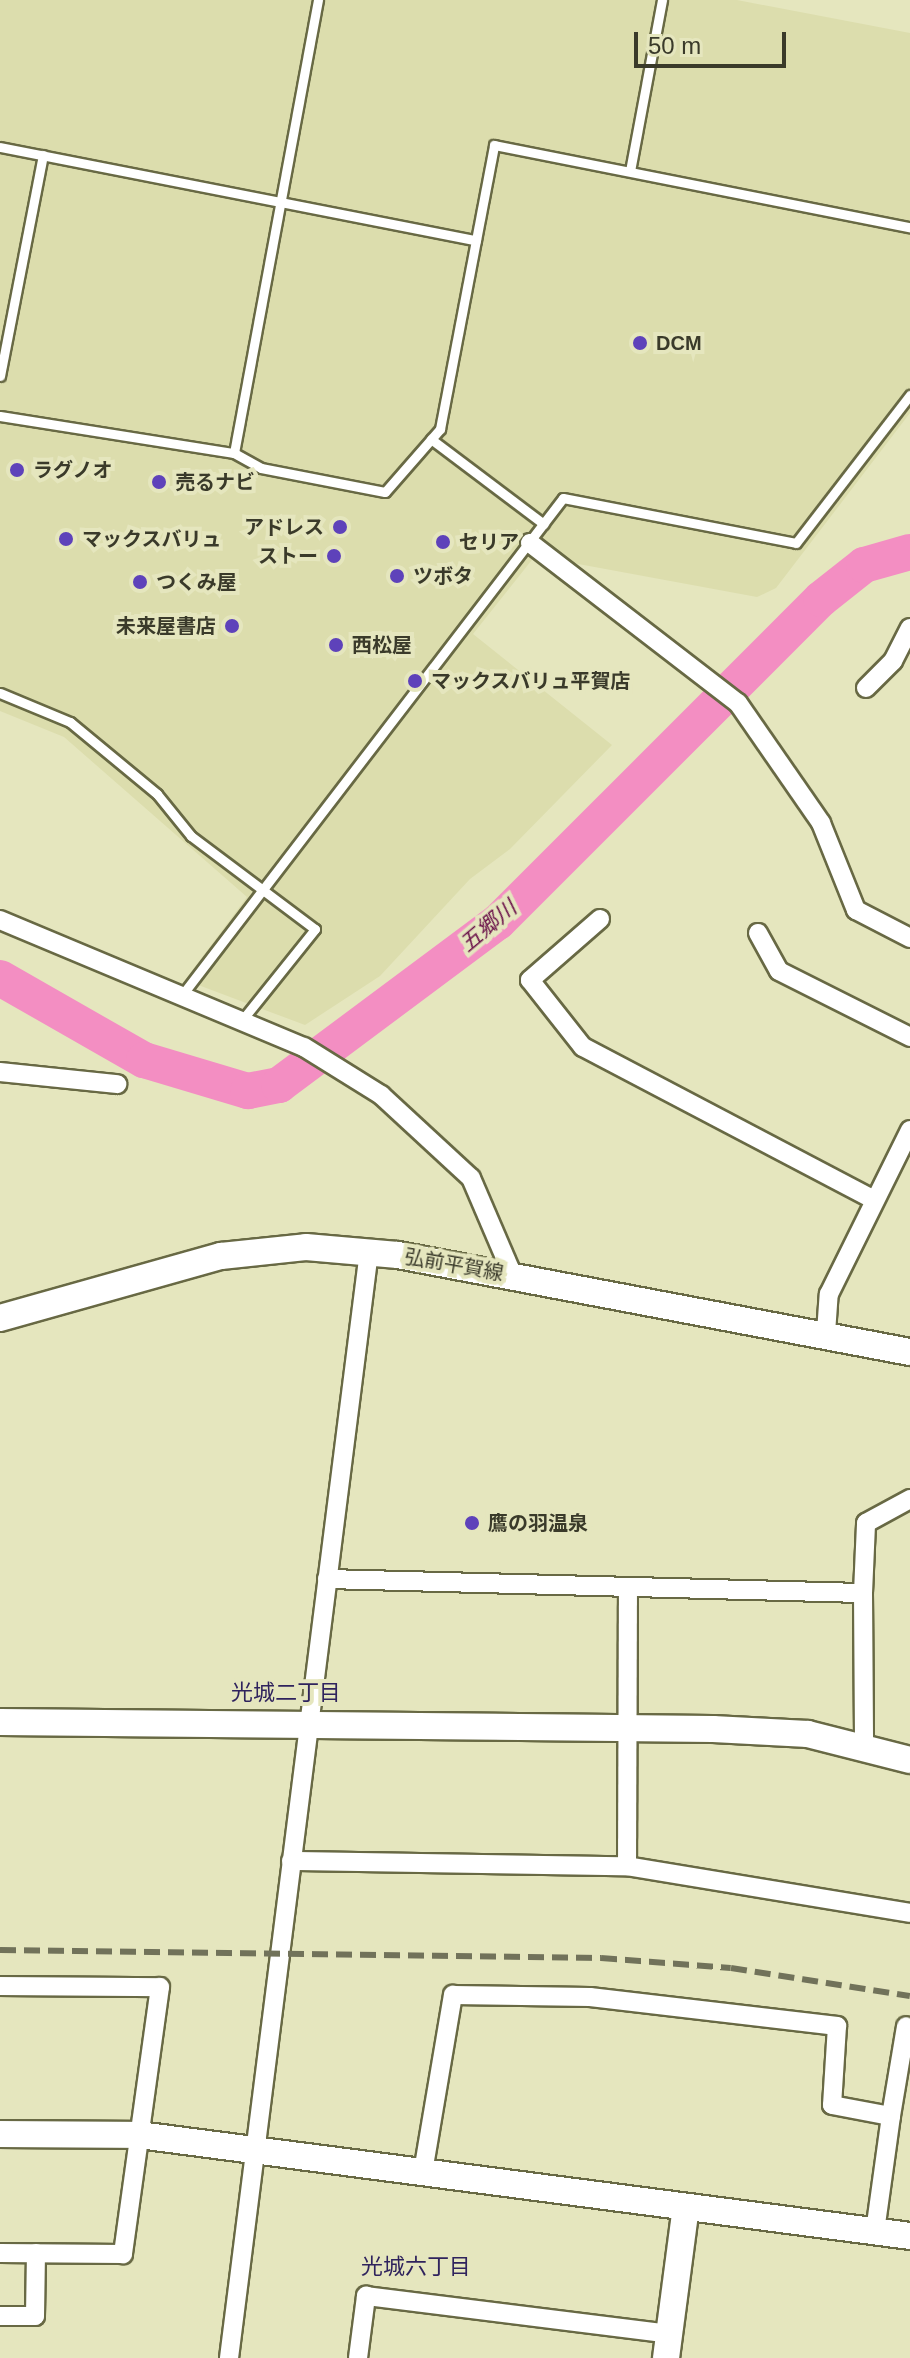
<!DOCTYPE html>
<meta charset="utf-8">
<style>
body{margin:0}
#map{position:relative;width:910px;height:2358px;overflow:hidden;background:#e5e6be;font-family:Arial,"Noto Sans JP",sans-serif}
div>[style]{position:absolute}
.built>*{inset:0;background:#dcddad}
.river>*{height:36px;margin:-18px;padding:0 18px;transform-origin:18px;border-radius:18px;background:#f38ec2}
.roads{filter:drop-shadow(2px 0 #686944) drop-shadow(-2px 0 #686944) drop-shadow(0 2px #686944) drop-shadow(0 -2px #686944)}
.lane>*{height:9px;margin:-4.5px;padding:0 4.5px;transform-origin:4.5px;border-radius:4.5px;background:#fff}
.street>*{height:18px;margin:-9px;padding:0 9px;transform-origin:9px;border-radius:9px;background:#fff}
.secondary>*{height:26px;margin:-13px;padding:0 13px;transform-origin:13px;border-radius:13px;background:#fff}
.rail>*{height:6px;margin-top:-3px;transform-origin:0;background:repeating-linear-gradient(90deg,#71725a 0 16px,transparent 0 24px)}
.dots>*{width:22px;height:22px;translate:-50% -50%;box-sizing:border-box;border:4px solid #e5e6be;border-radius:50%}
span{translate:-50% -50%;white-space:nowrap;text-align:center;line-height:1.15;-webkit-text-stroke:8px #e5e6be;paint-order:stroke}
.poi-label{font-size:20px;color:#3a3a2a;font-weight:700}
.left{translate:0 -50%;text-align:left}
.right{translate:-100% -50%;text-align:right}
.street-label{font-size:20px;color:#3a3a2a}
.water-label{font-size:22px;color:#680e47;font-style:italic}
.neighbourhood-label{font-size:22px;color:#2f235d}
.scale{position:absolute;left:634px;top:32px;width:152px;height:36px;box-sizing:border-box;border:4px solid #3a3a2a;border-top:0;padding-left:10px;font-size:24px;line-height:28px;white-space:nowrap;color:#3a3a2a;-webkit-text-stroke:6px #e5e6be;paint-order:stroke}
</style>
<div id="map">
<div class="built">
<i style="clip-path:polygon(0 0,737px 0,910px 33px,910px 413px,776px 588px,757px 597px,535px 556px,473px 634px,612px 745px,510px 849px,470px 879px,380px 976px,305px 1025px,185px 980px,247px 897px,64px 737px,0 711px)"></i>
</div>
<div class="river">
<i style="left:0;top:978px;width:166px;rotate:29.7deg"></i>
<i style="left:144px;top:1060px;width:109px;rotate:16.6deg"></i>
<i style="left:248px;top:1091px;width:32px;rotate:-11deg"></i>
<i style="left:279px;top:1085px;width:273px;rotate:-36.7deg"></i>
<i style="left:498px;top:922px;width:457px;rotate:-45deg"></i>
<i style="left:821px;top:599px;width:55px;rotate:-38.3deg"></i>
<i style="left:864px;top:565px;width:48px;rotate:-15.8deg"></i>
</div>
<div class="roads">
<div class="lane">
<i style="left:0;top:147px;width:485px;rotate:11.1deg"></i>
<i style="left:630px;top:171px;width:174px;rotate:-79.4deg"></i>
<i style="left:0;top:376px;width:225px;rotate:-79deg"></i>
<i style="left:0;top:416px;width:237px;rotate:9deg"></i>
<i style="left:234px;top:453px;width:31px;rotate:29deg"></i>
<i style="left:261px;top:468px;width:126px;rotate:11deg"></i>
<i style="left:385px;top:492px;width:84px;rotate:-48.9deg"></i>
<i style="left:440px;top:429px;width:289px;rotate:-79.2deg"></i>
<i style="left:494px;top:145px;width:424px;rotate:11.2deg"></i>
<i style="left:431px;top:439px;width:141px;rotate:37deg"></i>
<i style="left:234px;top:453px;width:461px;rotate:-79.5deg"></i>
<i style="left:0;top:693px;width:76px;rotate:22.5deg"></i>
<i style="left:70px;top:722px;width:113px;rotate:39.6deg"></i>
<i style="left:157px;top:794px;width:54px;rotate:51deg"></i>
<i style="left:191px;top:836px;width:155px;rotate:36.9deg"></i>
<i style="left:315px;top:929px;width:117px;rotate:128.7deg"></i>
<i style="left:182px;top:995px;width:626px;rotate:-52.53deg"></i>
<i style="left:563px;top:498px;width:237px;rotate:10.9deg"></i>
<i style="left:796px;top:543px;width:187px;rotate:-52.4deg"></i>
</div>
<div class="street">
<i style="left:530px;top:543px;width:262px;rotate:37.6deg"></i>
<i style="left:738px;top:703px;width:146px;rotate:55.3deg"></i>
<i style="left:821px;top:823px;width:94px;rotate:68.1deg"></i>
<i style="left:856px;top:910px;width:61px;rotate:27.4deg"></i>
<i style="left:866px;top:688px;width:38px;rotate:-45deg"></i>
<i style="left:893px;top:661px;width:37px;rotate:-63deg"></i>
<i style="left:600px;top:919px;width:93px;rotate:138.9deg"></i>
<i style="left:530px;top:980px;width:85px;rotate:51.7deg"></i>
<i style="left:583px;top:1047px;width:329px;rotate:27.7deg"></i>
<i style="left:0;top:920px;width:329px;rotate:22.7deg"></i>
<i style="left:304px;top:1047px;width:91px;rotate:31.9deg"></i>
<i style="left:381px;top:1095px;width:122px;rotate:42.7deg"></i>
<i style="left:471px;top:1178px;width:107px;rotate:66.8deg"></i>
<i style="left:758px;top:933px;width:43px;rotate:61.1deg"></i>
<i style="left:779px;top:971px;width:147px;rotate:26.7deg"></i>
<i style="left:0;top:1072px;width:118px;rotate:5.9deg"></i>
<i style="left:826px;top:1333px;width:39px;rotate:-86deg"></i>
<i style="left:829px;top:1294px;width:183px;rotate:-63.7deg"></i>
<i style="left:327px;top:1579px;width:536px;rotate:1.5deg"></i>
<i style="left:863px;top:1593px;width:152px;rotate:89.6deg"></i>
<i style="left:863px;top:1593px;width:70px;rotate:-87.5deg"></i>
<i style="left:866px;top:1523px;width:50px;rotate:-28.6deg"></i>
<i style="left:291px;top:1861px;width:336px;rotate:0.9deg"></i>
<i style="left:627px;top:1866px;width:287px;rotate:9.4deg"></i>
<i style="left:627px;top:1866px;width:277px;rotate:-89.8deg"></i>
<i style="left:0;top:1986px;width:160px;rotate:0.4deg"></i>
<i style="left:160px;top:1987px;width:270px;rotate:97.9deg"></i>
<i style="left:123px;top:2254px;width:123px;rotate:-179.5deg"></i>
<i style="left:891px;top:2116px;width:91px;rotate:-80.5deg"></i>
<i style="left:423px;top:2172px;width:180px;rotate:-80.4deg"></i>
<i style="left:453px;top:1995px;width:137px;rotate:0.8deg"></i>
<i style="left:590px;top:1997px;width:249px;rotate:6.7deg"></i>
<i style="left:837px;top:2026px;width:79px;rotate:93.6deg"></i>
<i style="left:832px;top:2105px;width:60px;rotate:10.6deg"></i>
<i style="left:891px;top:2116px;width:116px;rotate:97.9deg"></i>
<i style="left:0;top:2316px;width:35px"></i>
<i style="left:35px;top:2316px;width:63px;rotate:-89.1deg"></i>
<i style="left:229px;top:2358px;width:1115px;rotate:-82.79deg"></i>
<i style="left:358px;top:2358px;width:63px;rotate:-82.6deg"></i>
<i style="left:366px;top:2296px;width:305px;rotate:7.1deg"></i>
</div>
<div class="secondary">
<i style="left:0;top:1318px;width:230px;rotate:-15.7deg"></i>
<i style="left:221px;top:1256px;width:85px;rotate:-6deg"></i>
<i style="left:306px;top:1247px;width:92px;rotate:5deg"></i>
<i style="left:398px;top:1255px;width:521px;rotate:10.73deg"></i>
<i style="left:0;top:1722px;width:713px;rotate:0.56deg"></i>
<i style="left:713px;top:1729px;width:95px;rotate:3deg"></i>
<i style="left:808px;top:1734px;width:105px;rotate:14.3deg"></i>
<i style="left:0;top:2134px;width:139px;rotate:0.4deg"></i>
<i style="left:139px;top:2135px;width:778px;rotate:7.46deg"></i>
<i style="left:666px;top:2358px;width:152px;rotate:-82.5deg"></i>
</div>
</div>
<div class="rail">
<i style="left:0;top:1950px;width:601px;rotate:0.76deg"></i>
<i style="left:601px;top:1958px;width:130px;rotate:4.4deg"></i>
<i style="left:731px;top:1968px;width:181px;rotate:8.9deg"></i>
</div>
<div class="dots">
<i style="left:640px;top:343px;background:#5e42ba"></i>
<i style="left:17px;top:470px;background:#5e42ba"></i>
<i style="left:159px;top:482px;background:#5e42ba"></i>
<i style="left:340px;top:527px;background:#5e42ba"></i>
<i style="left:66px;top:539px;background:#5e42ba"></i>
<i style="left:443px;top:542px;background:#5e42ba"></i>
<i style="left:334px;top:556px;background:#5e42ba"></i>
<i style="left:397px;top:576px;background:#5e42ba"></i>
<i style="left:140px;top:582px;background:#5e42ba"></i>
<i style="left:232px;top:626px;background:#5e42ba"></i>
<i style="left:336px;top:645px;background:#5e42ba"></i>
<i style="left:415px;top:681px;background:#5e42ba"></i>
<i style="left:472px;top:1523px;background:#5e42ba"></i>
</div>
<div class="poi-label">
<span class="left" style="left:656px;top:343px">DCM</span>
<span class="left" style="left:33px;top:470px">ラグノオ</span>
<span class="left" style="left:175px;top:482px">売るナビ</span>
<span class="right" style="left:324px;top:527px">アドレス</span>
<span class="left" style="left:82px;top:539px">マックスバリュ</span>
<span class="left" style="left:459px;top:542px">セリア</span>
<span class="right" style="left:318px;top:556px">ストー</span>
<span class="left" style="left:413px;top:576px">ツボタ</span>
<span class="left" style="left:156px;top:582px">つくみ屋</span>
<span class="right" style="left:216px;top:626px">未来屋書店</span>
<span class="left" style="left:352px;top:645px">西松屋</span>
<span class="left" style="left:431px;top:681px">マックスバリュ平賀店</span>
<span class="left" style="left:488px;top:1523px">鷹の羽温泉</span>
</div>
<div class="street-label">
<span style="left:454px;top:1265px;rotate:10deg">弘前平賀線</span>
</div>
<div class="water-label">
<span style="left:488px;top:926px;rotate:-40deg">五郷川</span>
</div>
<div class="neighbourhood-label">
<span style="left:286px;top:1693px">光城二丁目</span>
<span style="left:416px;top:2267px">光城六丁目</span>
</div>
<div class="scale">50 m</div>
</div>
